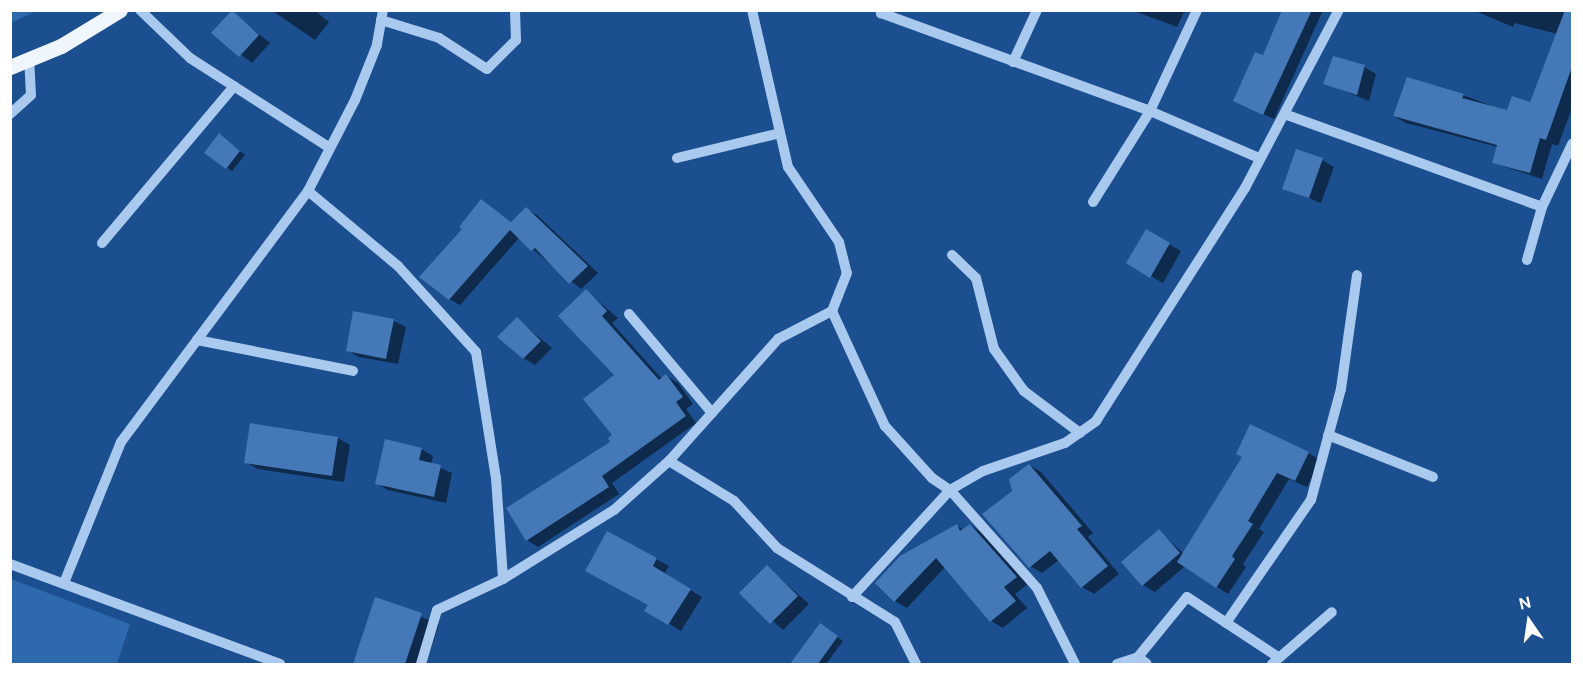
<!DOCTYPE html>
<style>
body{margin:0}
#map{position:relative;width:1583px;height:675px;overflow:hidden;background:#1b4f8f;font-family:"DM Sans",sans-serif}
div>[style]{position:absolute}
.green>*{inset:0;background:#2e69ad}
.shadow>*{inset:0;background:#0007}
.building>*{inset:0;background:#4478b7}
.minor>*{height:10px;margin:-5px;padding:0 5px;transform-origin:5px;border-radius:5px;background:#a9c9ee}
.major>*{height:15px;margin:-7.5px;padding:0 7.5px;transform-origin:7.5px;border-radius:7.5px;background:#f0f6ff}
span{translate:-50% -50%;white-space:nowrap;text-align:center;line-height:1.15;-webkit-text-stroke:5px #1b4f8f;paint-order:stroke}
.frame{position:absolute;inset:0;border:12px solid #fff;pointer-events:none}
.north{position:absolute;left:1499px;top:591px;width:60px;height:60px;-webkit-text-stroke:4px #1b4f8f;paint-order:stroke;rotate:347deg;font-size:16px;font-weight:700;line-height:24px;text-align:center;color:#fff}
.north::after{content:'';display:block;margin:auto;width:21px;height:27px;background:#fff;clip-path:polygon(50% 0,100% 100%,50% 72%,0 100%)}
</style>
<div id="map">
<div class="green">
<i style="clip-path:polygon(11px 10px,36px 10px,36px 11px,11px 23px)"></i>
<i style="clip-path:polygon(11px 579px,130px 624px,117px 664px,11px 664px)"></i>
</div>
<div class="shadow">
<i style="clip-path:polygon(314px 10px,329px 22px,315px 40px,274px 12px)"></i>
<i style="clip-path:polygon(1131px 10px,1185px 10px,1177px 27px)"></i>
<i style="clip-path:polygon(1283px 10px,1323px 10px,1274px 119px,1245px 106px)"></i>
<i style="clip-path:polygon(1473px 10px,1572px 10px,1572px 108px,1558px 146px,1552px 144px,1542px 179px,1494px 163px,1498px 147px,1406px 123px,1394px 116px,1463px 95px,1508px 112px,1531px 104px,1558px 34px,1514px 23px,1513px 27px)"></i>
<i style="clip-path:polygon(231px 12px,270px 43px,252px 63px,213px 33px)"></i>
<i style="clip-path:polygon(1364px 67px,1376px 74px,1369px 101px,1325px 83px)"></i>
<i style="clip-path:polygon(225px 139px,245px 155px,232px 171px,227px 168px)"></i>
<i style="clip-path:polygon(1322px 160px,1334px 167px,1321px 203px,1284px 188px)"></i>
<i style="clip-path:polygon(482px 201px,513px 223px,526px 209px,537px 215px,598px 273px,581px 289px,519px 238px,460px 305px,449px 299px,464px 228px)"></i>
<i style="clip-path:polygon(1146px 231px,1181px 251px,1163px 283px,1128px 263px)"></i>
<i style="clip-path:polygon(586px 291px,618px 318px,612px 323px,662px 379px,667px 376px,678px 383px,693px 404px,686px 409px,696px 423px,612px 483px,619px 494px,538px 547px,527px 540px,613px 442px,614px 436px,616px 376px)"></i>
<i style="clip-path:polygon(517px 319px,552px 348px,535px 365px,523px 358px)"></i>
<i style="clip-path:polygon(394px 321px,406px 327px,398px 364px,359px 357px,347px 350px)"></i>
<i style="clip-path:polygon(338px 438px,350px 445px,344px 482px,258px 469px,246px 462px)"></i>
<i style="clip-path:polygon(421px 449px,433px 456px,431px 464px,452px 473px,446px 503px,388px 490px,376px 483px)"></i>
<i style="clip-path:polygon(1308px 453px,1320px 460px,1307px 487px,1289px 479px,1259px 529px,1264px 532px,1243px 564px,1246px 567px,1228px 594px,1185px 566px,1155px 592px,1143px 585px,1159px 531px,1184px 554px,1244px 457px)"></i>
<i style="clip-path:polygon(1029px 465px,1041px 472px,1093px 533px,1088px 537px,1119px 574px,1094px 594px,1082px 587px,1059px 560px,1042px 573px,1030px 566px,1014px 491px)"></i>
<i style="clip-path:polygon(970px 525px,982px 532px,1028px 584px,1015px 594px,1027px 608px,1003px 628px,991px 621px,945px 567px,907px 608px,895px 601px,957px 526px,964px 530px)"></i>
<i style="clip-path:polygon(608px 533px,669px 566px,664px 574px,702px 597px,681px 631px,646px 610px,649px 604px)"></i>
<i style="clip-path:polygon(767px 567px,809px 604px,783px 630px,741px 593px)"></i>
<i style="clip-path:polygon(376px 599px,439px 624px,426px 664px,354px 664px)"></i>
<i style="clip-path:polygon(826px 629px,843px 641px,826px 664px,808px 664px,798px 657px)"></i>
</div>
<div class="building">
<i style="clip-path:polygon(232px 10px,259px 35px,239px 57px,211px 33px)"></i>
<i style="clip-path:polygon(1282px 10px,1312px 10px,1263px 115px,1233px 101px,1255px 52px,1263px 55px)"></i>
<i style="clip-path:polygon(1565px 10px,1572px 10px,1572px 67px,1546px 140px,1540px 138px,1530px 173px,1492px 163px,1497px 145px,1393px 116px,1407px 77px,1464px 94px,1462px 98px,1507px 110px,1512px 96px,1530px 102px)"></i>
<i style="clip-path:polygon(1333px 56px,1365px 65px,1357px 95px,1323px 84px)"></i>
<i style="clip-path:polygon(219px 133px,240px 151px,226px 169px,204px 153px)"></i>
<i style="clip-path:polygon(1296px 149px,1323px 158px,1309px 198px,1282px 189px)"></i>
<i style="clip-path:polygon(481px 199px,511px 222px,526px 207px,588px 266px,569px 284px,535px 248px,531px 251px,510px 230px,449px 300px,419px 277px,462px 229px,459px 227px)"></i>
<i style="clip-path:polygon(1146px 229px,1170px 243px,1150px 278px,1126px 263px)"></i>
<i style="clip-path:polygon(586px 289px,607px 311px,602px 316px,659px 380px,666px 374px,683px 397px,676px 402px,686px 416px,602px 476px,609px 487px,526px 541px,506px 508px,610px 442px,608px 438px,612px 435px,583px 399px,614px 375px,558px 316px)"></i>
<i style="clip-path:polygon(353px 311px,394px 319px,386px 359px,346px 351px)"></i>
<i style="clip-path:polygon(517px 317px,541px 341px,523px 359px,497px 337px)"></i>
<i style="clip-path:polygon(250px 423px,338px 437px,332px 476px,244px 463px)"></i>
<i style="clip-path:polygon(1250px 424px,1309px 452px,1295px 481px,1277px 473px,1248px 521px,1253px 524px,1232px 556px,1235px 559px,1216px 588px,1177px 562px,1242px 457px,1236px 454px)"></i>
<i style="clip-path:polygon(385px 439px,422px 448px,419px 460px,441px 465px,434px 497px,375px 484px)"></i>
<i style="clip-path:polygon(1029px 464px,1082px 526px,1077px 529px,1108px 566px,1081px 588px,1050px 551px,1029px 568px,982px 514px,1012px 491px,1009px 479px)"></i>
<i style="clip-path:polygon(957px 524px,960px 531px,970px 524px,1017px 577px,1004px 587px,1016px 601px,990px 622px,936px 558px,894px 602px,875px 583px,900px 556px)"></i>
<i style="clip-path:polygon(1159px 529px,1180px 553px,1142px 586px,1121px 562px)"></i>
<i style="clip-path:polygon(607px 531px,657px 558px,653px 566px,691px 589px,668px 625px,644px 611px,648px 605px,585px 571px)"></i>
<i style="clip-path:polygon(767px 565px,798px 596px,770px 624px,739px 593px)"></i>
<i style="clip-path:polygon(375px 597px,422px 613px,405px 664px,353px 664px)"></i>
<i style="clip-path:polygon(820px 623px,838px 636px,818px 664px,790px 664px)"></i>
</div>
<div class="minor">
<i style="left:140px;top:10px;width:69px;rotate:43.8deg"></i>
<i style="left:190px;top:58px;width:166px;rotate:32.7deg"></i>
<i style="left:383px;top:10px;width:36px;rotate:100deg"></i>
<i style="left:377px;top:45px;width:59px;rotate:111.8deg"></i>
<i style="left:355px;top:100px;width:102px;rotate:117.3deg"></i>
<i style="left:308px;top:191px;width:117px;rotate:39.8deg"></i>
<i style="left:398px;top:266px;width:116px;rotate:47.8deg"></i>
<i style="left:476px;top:352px;width:128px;rotate:81deg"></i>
<i style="left:496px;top:478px;width:101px;rotate:86deg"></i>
<i style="left:752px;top:10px;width:161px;rotate:77.1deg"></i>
<i style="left:788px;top:167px;width:91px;rotate:55.8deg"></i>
<i style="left:839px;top:242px;width:32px;rotate:76deg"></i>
<i style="left:847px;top:273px;width:41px;rotate:111.5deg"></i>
<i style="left:883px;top:10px;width:4px;rotate:124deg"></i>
<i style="left:881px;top:13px;width:286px;rotate:20deg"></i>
<i style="left:1150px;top:111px;width:119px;rotate:23.3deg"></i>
<i style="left:381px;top:20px;width:61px;rotate:17.2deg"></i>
<i style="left:439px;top:38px;width:57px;rotate:32.9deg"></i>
<i style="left:487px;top:69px;width:41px;rotate:-45deg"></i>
<i style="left:516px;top:40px;width:30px;rotate:-92deg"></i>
<i style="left:1013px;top:62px;width:57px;rotate:-65.2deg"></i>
<i style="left:10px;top:114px;width:28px;rotate:-42deg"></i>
<i style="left:31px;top:95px;width:35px;rotate:-93deg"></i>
<i style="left:1287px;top:115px;width:271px;rotate:19.8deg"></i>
<i style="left:677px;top:158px;width:106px;rotate:-13.6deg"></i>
<i style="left:1093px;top:202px;width:107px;rotate:-57.9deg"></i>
<i style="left:1150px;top:111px;width:111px;rotate:-65deg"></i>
<i style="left:102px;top:243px;width:205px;rotate:-49.9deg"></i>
<i style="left:952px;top:255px;width:33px;rotate:44deg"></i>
<i style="left:976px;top:278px;width:73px;rotate:75.8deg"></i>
<i style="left:994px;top:349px;width:52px;rotate:54.5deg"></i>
<i style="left:1024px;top:391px;width:70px;rotate:36.9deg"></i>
<i style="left:1527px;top:260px;width:55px;rotate:-74.2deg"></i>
<i style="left:1542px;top:207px;width:70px;rotate:-64.5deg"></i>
<i style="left:629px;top:314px;width:129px;rotate:50deg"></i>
<i style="left:197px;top:340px;width:159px;rotate:11.2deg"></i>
<i style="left:1328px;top:435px;width:113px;rotate:21.8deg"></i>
<i style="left:669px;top:461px;width:76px;rotate:31.6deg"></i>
<i style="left:734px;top:501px;width:64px;rotate:47.5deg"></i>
<i style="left:777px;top:548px;width:139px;rotate:32.1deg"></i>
<i style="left:895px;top:622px;width:47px;rotate:63.4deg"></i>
<i style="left:10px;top:564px;width:288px;rotate:20.3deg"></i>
<i style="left:64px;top:583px;width:152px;rotate:-68deg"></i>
<i style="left:121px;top:442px;width:313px;rotate:-53.3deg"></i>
<i style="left:852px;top:597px;width:145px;rotate:-47.5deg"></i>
<i style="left:950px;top:490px;width:131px;rotate:48.4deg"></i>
<i style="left:1037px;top:588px;width:85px;rotate:63.4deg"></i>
<i style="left:1226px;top:623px;width:150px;rotate:-55.4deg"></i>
<i style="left:1311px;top:500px;width:115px;rotate:-74.9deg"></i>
<i style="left:1341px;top:389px;width:115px;rotate:-82deg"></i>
<i style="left:1138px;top:657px;width:11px;rotate:38deg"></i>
<i style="left:421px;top:664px;width:56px;rotate:-73.5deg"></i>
<i style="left:437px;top:610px;width:73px;rotate:-25.2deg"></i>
<i style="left:503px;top:579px;width:131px;rotate:-31.9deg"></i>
<i style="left:614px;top:510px;width:74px;rotate:-41.7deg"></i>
<i style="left:669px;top:461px;width:164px;rotate:-48.2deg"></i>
<i style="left:778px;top:339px;width:61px;rotate:-27.4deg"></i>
<i style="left:832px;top:311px;width:127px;rotate:65.3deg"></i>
<i style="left:885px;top:426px;width:70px;rotate:47.9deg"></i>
<i style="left:932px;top:478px;width:22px;rotate:34deg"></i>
<i style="left:950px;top:490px;width:38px;rotate:-30deg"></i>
<i style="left:983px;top:471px;width:87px;rotate:-18.9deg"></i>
<i style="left:1065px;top:443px;width:38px;rotate:-35deg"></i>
<i style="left:1096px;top:421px;width:277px;rotate:-57.4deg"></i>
<i style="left:1245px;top:188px;width:201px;rotate:-62.2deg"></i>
<i style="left:1117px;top:664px;width:22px;rotate:-18deg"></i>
<i style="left:1138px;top:657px;width:77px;rotate:-50.8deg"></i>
<i style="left:1187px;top:597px;width:109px;rotate:33.4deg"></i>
<i style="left:1272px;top:664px;width:79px;rotate:-40.9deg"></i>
</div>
<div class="major">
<i style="left:10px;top:67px;width:55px;rotate:-22.4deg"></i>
<i style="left:61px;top:46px;width:69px;rotate:-31.4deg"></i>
</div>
<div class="frame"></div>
<div class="north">N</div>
</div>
